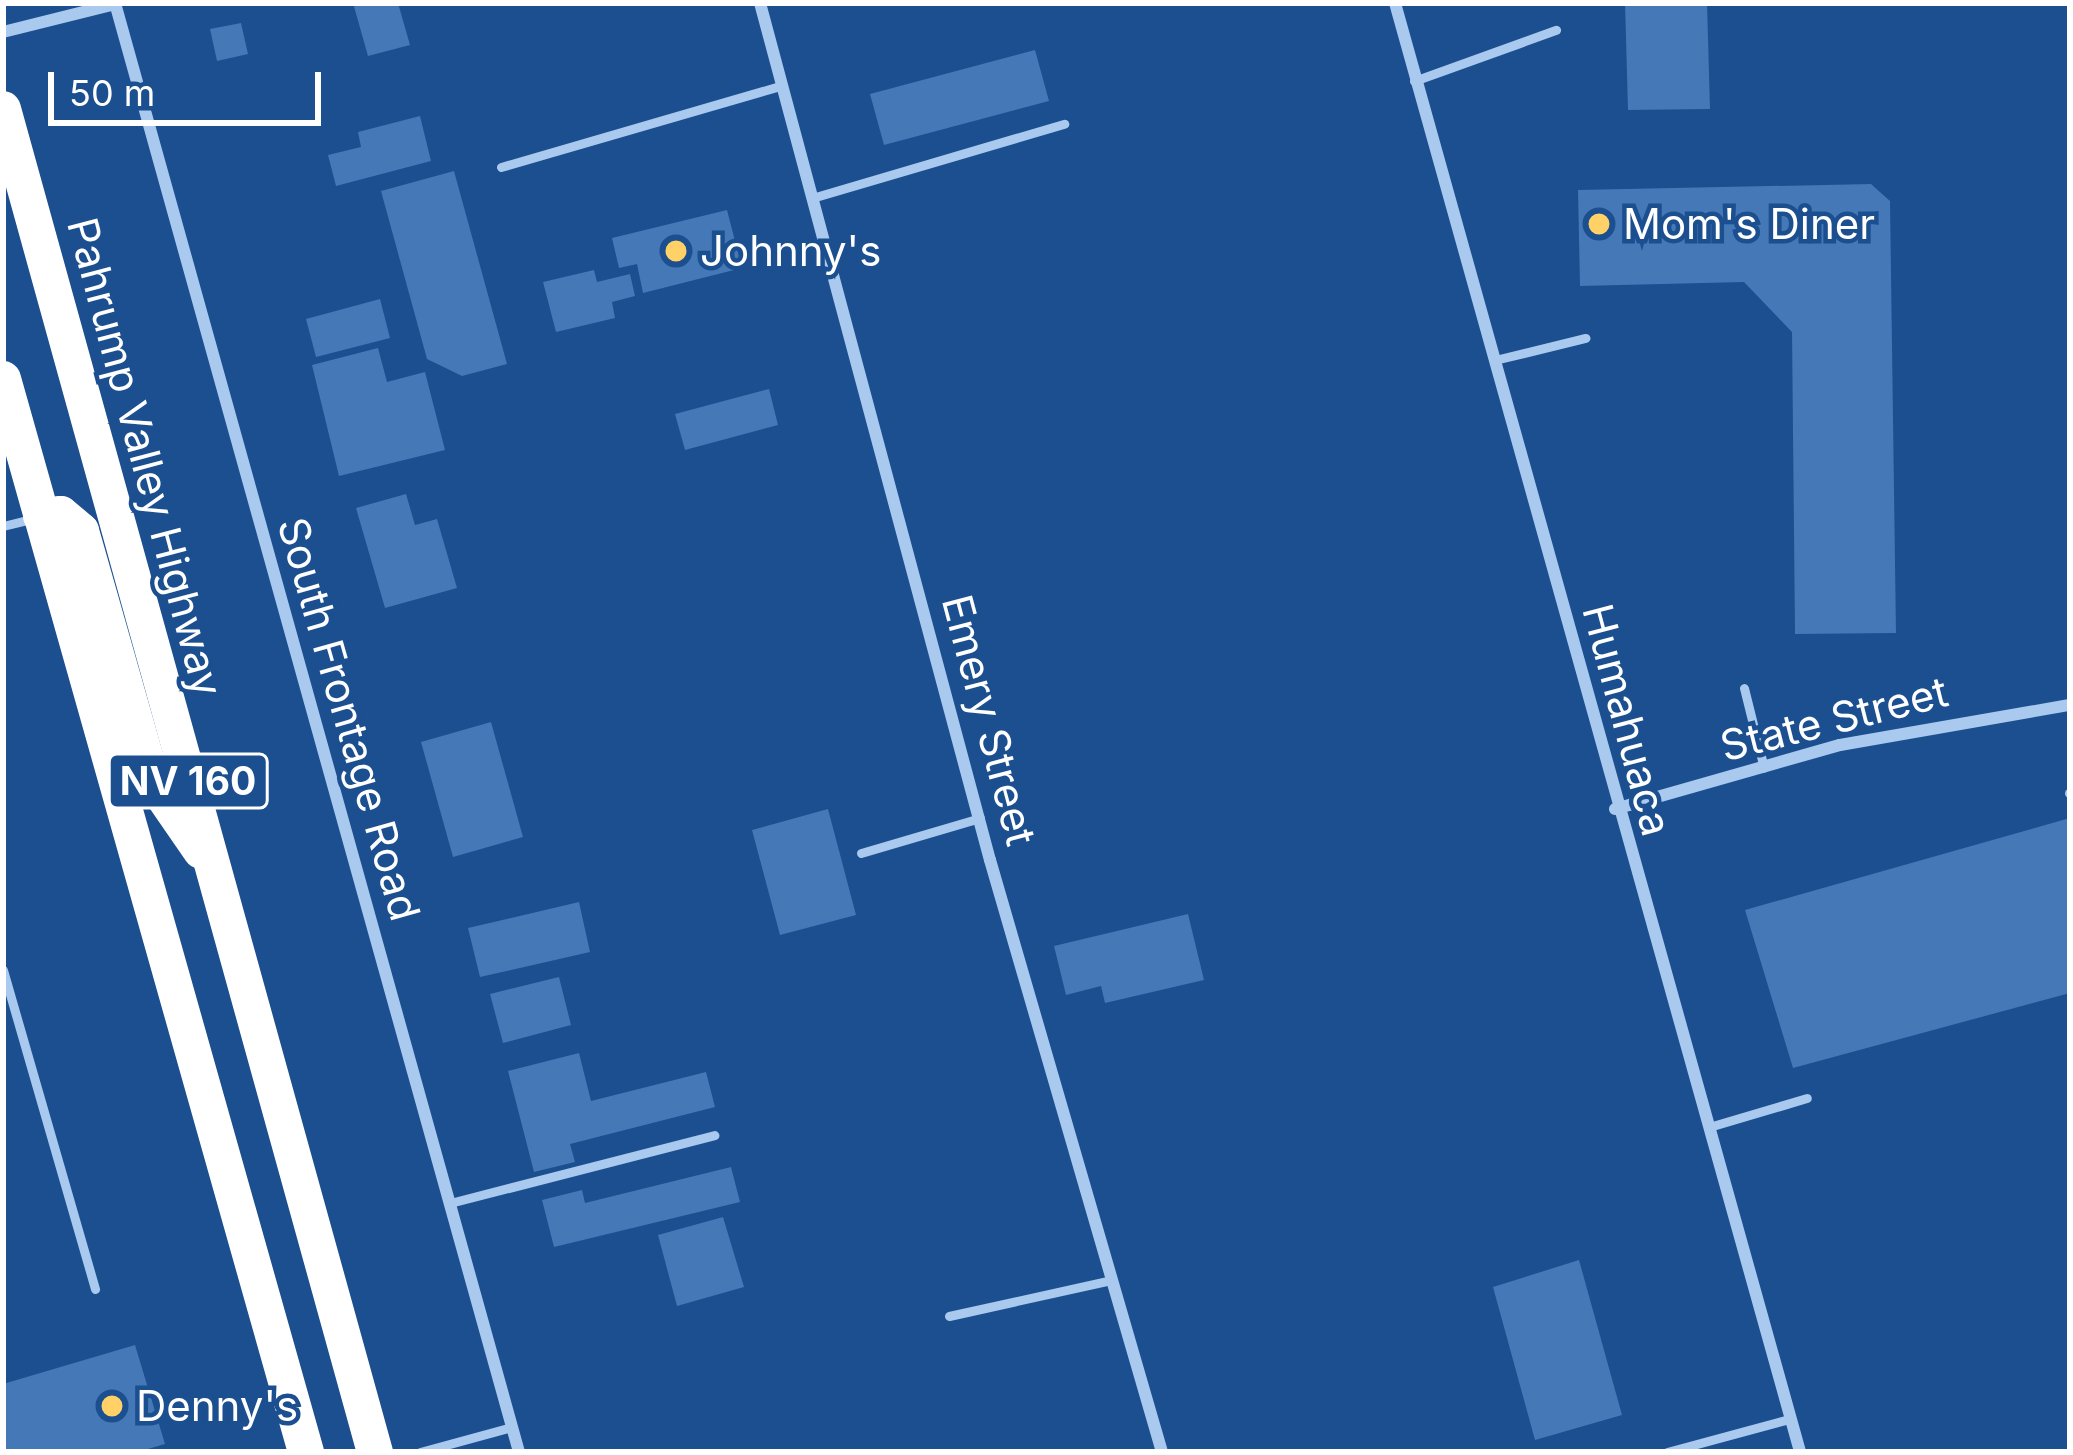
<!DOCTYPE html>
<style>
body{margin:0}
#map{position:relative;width:2073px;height:1455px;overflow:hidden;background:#1b4f8f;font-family:Inter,sans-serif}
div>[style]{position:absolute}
.building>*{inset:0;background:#4478b7}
.lane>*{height:9px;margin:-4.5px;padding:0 4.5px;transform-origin:4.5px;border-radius:4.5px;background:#a9c9ee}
.street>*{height:12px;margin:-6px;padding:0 6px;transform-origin:6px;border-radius:6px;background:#a9c9ee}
.highway>*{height:36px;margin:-18px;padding:0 18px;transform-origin:18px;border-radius:18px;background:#fff}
.dots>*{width:33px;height:33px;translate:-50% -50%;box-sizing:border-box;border:6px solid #1b4f8f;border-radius:50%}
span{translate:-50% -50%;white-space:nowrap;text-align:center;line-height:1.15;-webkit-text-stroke:9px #1b4f8f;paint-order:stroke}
.shield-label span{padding:3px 9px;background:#1b4f8f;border:3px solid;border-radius:9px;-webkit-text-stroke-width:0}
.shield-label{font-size:39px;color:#fff;font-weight:700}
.poi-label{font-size:42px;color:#fff}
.left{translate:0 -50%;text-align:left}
.street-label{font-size:42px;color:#fff}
.frame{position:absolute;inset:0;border:6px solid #fff;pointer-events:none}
.scale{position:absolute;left:48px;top:72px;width:273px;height:54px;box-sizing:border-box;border:6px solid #fff;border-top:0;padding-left:15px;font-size:36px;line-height:42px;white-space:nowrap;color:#fff;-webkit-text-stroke:9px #1b4f8f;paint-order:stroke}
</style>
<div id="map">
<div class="building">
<i style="clip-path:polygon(353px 3px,398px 3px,410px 45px,368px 56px)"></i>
<i style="clip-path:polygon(1625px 3px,1707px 3px,1710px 109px,1628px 110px)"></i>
<i style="clip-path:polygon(241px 23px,248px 54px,217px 61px,210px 29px)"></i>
<i style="clip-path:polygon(1035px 50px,1049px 101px,884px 145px,870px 94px)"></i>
<i style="clip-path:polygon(420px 116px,431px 161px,336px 186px,328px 155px,361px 147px,358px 132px)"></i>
<i style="clip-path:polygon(454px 171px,507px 364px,462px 376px,427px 359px,381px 191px)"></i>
<i style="clip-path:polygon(1871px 184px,1890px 201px,1896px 633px,1795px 634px,1792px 332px,1744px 282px,1580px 286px,1578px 190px)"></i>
<i style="clip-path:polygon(727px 210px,742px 268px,643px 293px,637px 264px,619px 268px,612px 238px)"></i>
<i style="clip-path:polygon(594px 270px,597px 282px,630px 274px,635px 296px,612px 302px,615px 318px,556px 332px,543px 282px)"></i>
<i style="clip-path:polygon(380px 299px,390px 338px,316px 357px,306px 319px)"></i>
<i style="clip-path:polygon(378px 348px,387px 382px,425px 372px,445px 450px,339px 476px,312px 365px)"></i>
<i style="clip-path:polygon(769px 389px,778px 425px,685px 450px,675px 414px)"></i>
<i style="clip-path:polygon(406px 494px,415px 525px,437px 519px,457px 588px,385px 608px,356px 508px)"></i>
<i style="clip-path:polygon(491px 722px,523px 837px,453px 857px,421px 742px)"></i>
<i style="clip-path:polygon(828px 809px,856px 915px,780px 935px,752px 830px)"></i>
<i style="clip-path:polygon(2070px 818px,2070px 993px,1793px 1068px,1745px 910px)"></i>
<i style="clip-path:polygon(579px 902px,590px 952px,480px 977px,468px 928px)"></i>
<i style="clip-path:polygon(1188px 914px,1204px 980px,1105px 1003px,1101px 986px,1066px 995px,1054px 946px)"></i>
<i style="clip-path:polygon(559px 977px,571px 1025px,503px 1043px,490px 994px)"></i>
<i style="clip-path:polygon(579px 1053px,591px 1101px,706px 1072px,715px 1107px,570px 1144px,575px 1162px,534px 1172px,508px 1071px)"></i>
<i style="clip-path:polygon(731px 1167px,740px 1202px,554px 1247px,542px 1200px,582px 1190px,585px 1203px)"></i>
<i style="clip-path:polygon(723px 1217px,744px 1287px,677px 1306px,658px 1235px)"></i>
<i style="clip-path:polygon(1579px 1260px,1622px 1415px,1535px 1440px,1493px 1287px)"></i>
<i style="clip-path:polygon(135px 1345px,165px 1444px,138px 1452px,3px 1452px,3px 1384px)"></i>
</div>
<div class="lane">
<i style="left:1414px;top:81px;width:151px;rotate:-19.8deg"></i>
<i style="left:501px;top:167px;width:291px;rotate:-16.2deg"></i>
<i style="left:812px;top:198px;width:263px;rotate:-16.4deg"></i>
<i style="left:1499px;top:359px;width:89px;rotate:-13.7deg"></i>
<i style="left:3px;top:526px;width:34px;rotate:-14deg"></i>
<i style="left:1744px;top:688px;width:82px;rotate:76deg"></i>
<i style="left:2069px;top:793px;width:1px"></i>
<i style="left:861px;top:853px;width:124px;rotate:-16.4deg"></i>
<i style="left:3px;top:970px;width:332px;rotate:73.9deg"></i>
<i style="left:1709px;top:1127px;width:102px;rotate:-16.5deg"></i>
<i style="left:450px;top:1203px;width:273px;rotate:-14.4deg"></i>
<i style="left:949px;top:1316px;width:166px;rotate:-12.5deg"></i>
<i style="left:420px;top:1452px;width:95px;rotate:-15.2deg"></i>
<i style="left:1667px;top:1452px;width:126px;rotate:-15.1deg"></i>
</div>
<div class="street">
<i style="left:115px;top:3px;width:1504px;rotate:74.42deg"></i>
<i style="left:760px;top:3px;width:887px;rotate:74.98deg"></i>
<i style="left:990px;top:860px;width:616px;rotate:73.8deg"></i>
<i style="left:1395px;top:3px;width:1505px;rotate:74.38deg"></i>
<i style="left:3px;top:32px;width:115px;rotate:-14deg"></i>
<i style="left:1615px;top:809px;width:234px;rotate:-15.9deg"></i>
<i style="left:1840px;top:745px;width:233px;rotate:-9.9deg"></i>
</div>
<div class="highway">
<i style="left:3px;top:109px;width:1394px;rotate:74.52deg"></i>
<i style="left:3px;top:379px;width:1115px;rotate:74.23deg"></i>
<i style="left:41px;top:516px;width:20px;rotate:-6deg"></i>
<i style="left:61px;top:514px;width:26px;rotate:40deg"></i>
<i style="left:81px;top:531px;width:259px;rotate:74.1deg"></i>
<i style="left:152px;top:780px;width:86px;rotate:55.4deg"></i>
</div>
<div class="dots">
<i style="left:1599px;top:224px;background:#ffd166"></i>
<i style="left:676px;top:251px;background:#ffd166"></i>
<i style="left:112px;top:1406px;background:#ffd166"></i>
</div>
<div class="shield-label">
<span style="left:188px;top:781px">NV 160</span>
</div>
<div class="poi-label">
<span class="left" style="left:1623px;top:224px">Mom's Diner</span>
<span class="left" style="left:700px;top:251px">Johnny's</span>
<span class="left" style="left:136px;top:1406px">Denny's</span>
</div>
<div class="street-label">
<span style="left:145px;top:457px;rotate:75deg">Pahrump Valley Highway</span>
<span style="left:349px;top:719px;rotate:74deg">South Frontage Road</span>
<span style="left:1834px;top:719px;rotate:-14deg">State Street</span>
<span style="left:989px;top:720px;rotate:75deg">Emery Street</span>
<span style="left:1627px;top:720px;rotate:75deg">Humahuaca</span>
</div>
<div class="frame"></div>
<div class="scale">50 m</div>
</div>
